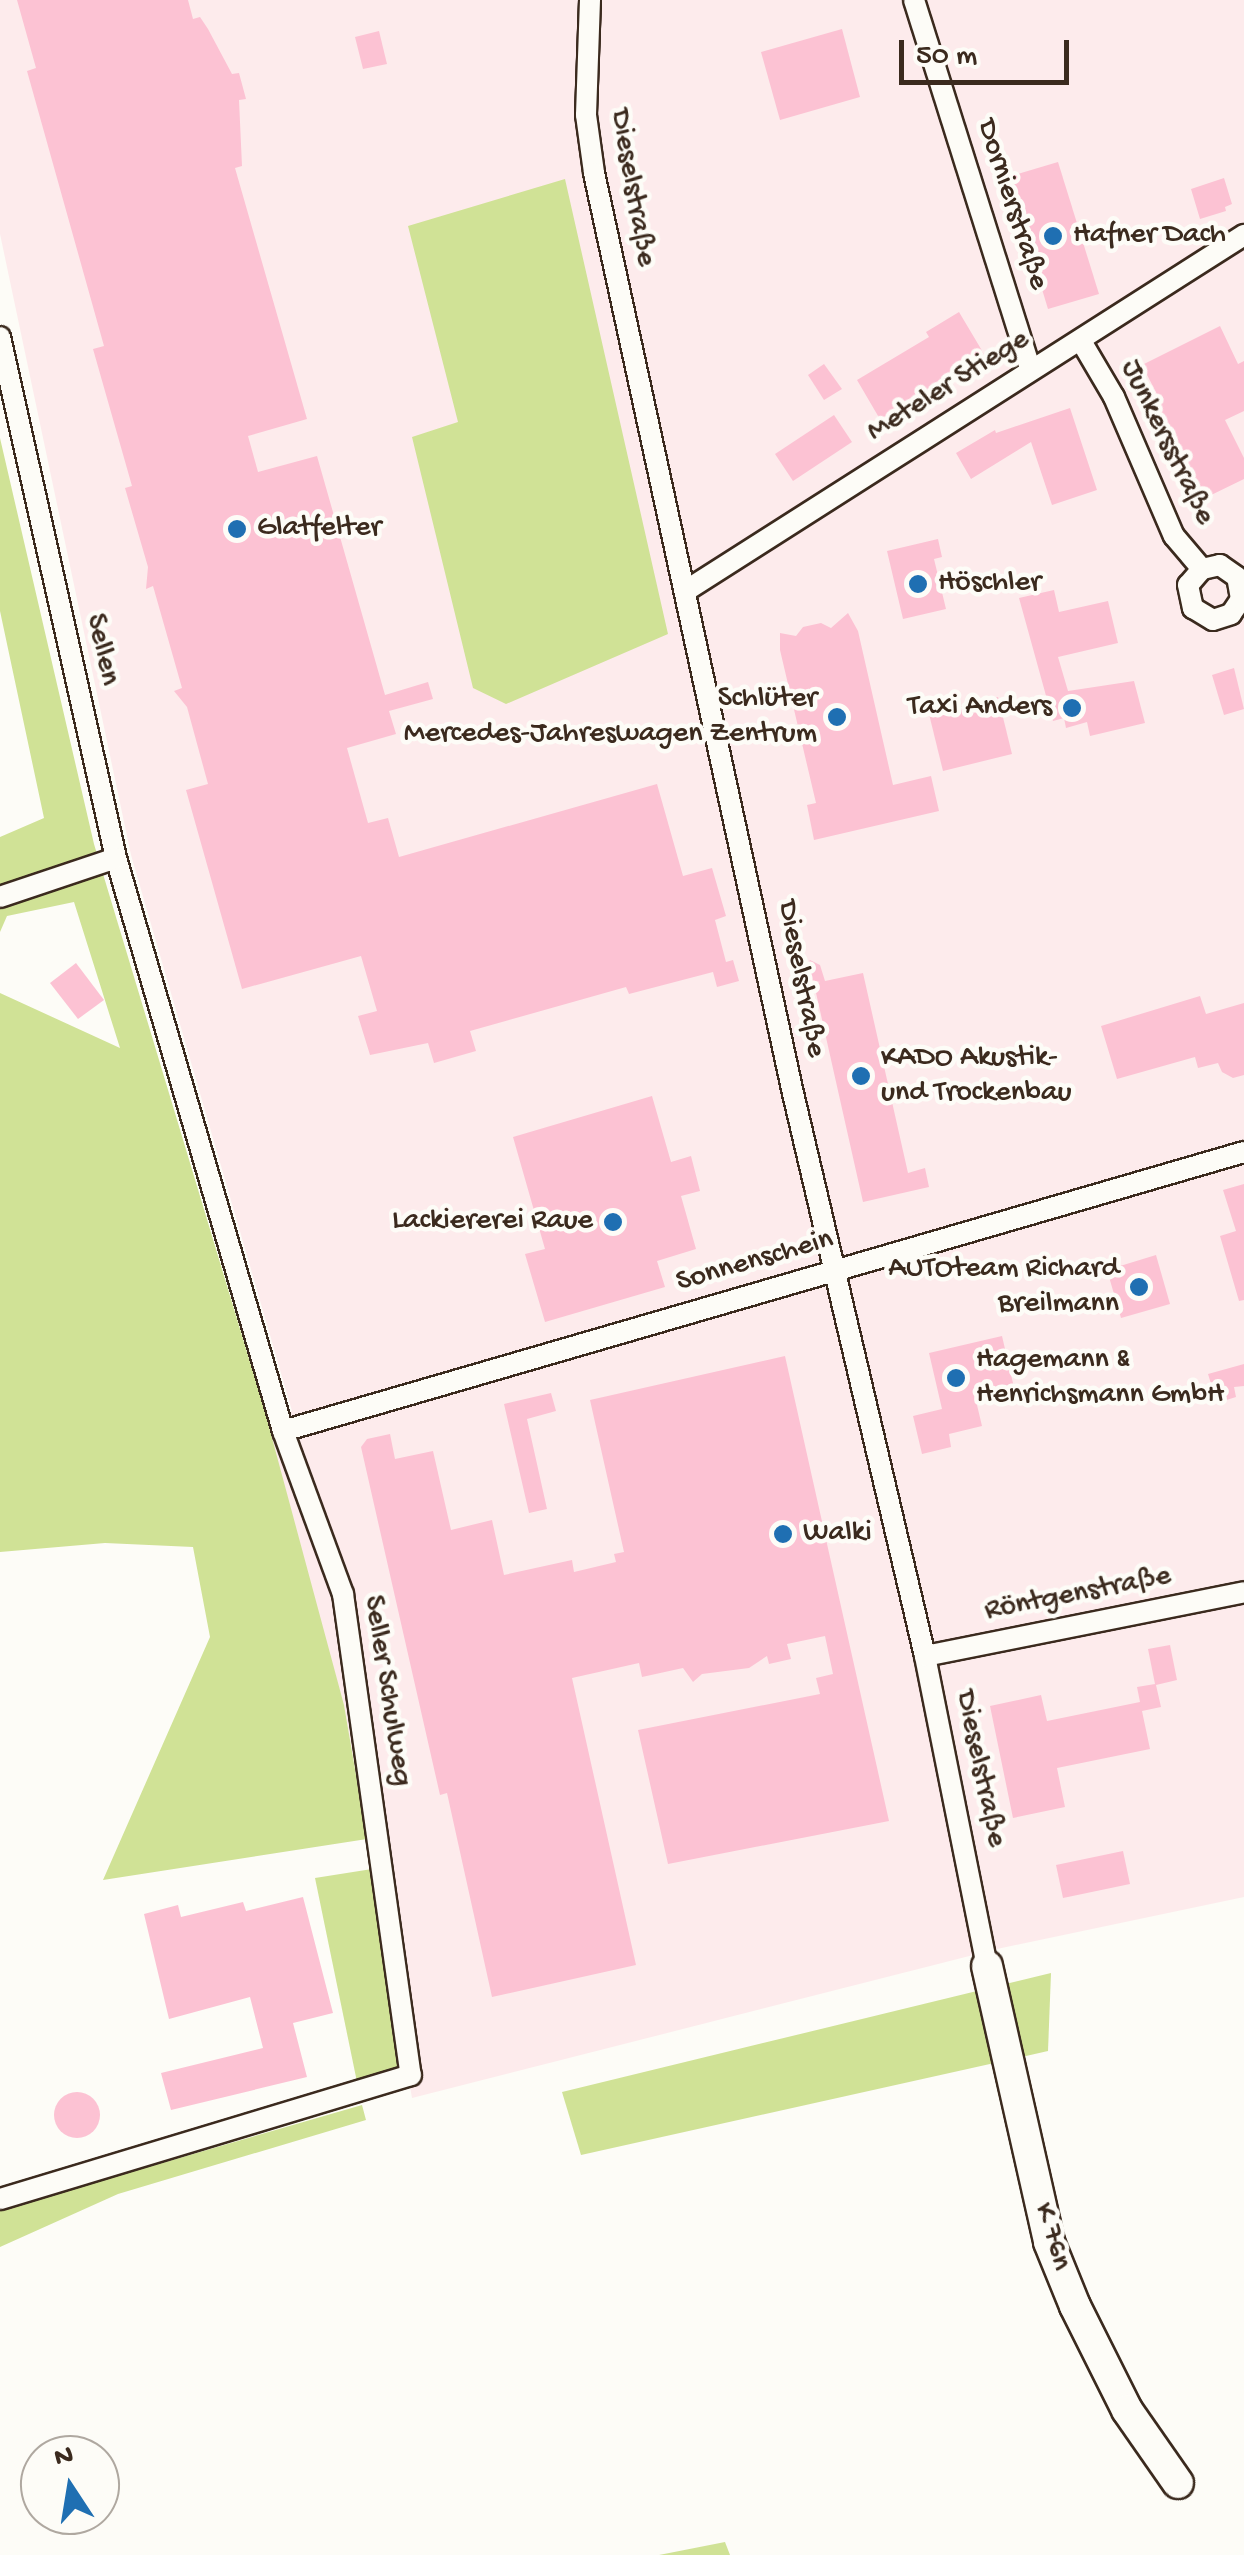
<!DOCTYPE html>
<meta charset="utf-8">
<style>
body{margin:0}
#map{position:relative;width:1244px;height:2555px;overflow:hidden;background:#fdfcf7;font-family:"Gochi Hand",sans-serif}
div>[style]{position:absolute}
.built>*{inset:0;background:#fdebec}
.green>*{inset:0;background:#d0e296}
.building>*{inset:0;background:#fcc2d3}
.round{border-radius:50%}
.roads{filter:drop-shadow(2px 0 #3b2a1e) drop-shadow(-2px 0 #3b2a1e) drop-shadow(0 2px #3b2a1e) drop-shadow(0 -2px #3b2a1e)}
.street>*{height:20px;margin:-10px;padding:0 10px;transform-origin:10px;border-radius:10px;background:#fdfcf7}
.secondary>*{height:30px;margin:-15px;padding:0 15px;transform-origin:15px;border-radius:15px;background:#fdfcf7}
.dots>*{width:28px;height:28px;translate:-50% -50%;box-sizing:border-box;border:5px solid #fdfcf7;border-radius:50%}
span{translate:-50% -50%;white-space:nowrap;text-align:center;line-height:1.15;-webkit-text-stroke:9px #fdfcf7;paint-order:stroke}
.street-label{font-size:30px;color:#3b2a1e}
.poi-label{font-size:30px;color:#3b2a1e}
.left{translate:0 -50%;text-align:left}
.right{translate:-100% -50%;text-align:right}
.north{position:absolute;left:20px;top:2435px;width:100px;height:100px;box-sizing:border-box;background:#fdfcf7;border:2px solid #afa8a0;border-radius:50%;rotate:348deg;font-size:28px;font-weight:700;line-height:40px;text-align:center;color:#3b2a1e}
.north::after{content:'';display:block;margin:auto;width:35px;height:45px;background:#1f6fb2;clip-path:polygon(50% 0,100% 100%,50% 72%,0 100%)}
.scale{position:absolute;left:899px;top:40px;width:170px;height:45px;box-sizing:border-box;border:5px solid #3b2a1e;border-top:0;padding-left:12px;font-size:30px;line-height:35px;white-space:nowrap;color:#3b2a1e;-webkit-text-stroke:8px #fdfcf7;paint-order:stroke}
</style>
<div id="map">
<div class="built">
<i style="clip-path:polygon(0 0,1244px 0,1244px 1897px,997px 1949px,412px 2098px,344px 1705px,262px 1421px,292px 1411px,131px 855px,0 234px)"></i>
</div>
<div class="green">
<i style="clip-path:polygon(565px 179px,668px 634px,506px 704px,473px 688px,412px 437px,458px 422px,408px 226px)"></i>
<i style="clip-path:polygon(0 438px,94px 844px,265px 1412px,344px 1705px,367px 1839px,103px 1880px,210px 1637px,193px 1547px,105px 1543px,0 1552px,0 993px,120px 1048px,74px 902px,7px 916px,0 932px,0 837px,44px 818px,0 611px)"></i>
<i style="clip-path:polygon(372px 1869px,398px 2068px,357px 2082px,315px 1878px)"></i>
<i style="clip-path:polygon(1051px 1973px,1048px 2051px,581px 2155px,562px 2092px)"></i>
<i style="clip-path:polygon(362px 2105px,366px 2120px,118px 2194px,0 2247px,0 2210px)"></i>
<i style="clip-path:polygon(725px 2542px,730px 2555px,659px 2555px)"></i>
</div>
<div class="building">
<i style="clip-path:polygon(17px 0,188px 0,193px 19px,200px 17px,208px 29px,232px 74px,239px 73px,246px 99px,239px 100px,242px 166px,235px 168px,307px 419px,248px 436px,258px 472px,317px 456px,385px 695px,428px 682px,433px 699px,389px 711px,396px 734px,347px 748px,368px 823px,388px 818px,399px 857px,657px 784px,683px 876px,712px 868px,726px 916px,715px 920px,726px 962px,733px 960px,739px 981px,717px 987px,713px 972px,629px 994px,626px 987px,470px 1031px,476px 1051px,434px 1063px,428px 1043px,370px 1055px,358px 1016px,377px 1011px,361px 956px,242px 989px,186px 790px,208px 784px,187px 707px,174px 691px,182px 688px,153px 586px,146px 589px,148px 567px,125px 488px,132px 486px,93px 349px,104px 346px,27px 71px,36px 68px)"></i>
<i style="clip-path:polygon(842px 29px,860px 97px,780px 120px,761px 52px)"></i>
<i style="clip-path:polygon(379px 31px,387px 64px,363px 69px,355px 37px)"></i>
<i style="clip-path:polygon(1058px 162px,1099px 294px,1048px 309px,1008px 177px)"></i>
<i style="clip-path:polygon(1224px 178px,1232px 204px,1225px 207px,1226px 211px,1200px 219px,1191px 189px)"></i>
<i style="clip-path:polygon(959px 312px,987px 359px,881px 421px,857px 380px,929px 337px,926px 332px)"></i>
<i style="clip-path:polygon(1220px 326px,1238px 364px,1244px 361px,1244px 411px,1225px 420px,1244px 458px,1244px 479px,1205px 498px,1178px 443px,1169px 448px,1149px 408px,1161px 402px,1142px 365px)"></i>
<i style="clip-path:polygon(824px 364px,842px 389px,824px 400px,808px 375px)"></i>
<i style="clip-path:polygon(1070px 408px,1097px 490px,1052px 505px,1031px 442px,971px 479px,956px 453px,995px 430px,996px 433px)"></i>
<i style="clip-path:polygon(834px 415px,852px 442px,793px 481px,775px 454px)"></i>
<i style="clip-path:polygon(938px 539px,942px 557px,934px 559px,946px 609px,903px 619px,887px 551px)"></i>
<i style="clip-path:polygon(1054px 590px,1059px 612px,1108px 601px,1118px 643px,1058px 657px,1068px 691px,1134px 681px,1145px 723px,1090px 736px,1087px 722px,1066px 728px,1064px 718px,1053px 721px,1019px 598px)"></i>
<i style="clip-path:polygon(848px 613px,858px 631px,893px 785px,931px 776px,939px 811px,814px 840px,807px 805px,816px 803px,780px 650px,780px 633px,796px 636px,803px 627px,821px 623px,831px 628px)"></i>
<i style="clip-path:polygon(1234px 668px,1244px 709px,1224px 715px,1212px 675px)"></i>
<i style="clip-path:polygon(998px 697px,1012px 754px,943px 771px,929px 714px)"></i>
<i style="clip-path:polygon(810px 960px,820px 965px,825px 981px,863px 973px,908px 1173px,925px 1168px,929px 1187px,863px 1202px,814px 984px,820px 982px,807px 979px,802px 971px)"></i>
<i style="clip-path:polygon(76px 963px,104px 1000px,78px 1019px,50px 983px)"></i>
<i style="clip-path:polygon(1200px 996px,1206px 1014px,1244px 1003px,1244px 1075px,1233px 1078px,1222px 1072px,1218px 1063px,1198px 1068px,1195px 1057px,1117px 1079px,1101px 1026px)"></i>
<i style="clip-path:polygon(652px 1096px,671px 1162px,691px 1156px,700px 1191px,681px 1196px,696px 1249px,657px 1261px,665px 1287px,545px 1322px,525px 1254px,545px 1249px,513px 1137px)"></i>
<i style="clip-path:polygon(1244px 1184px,1244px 1300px,1239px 1301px,1220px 1236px,1236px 1231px,1223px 1190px)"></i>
<i style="clip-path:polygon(1156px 1255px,1170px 1304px,1121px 1318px,1107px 1270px)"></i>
<i style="clip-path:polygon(1002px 1336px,1016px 1396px,977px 1405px,982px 1426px,949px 1434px,951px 1447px,922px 1454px,913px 1416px,942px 1409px,929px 1353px)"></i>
<i style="clip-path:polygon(785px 1356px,889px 1821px,668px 1864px,638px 1730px,820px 1694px,816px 1678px,833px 1674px,825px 1636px,787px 1644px,791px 1659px,769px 1664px,767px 1656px,749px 1668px,702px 1674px,693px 1682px,683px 1668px,642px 1677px,639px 1663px,572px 1678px,636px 1965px,492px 1997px,447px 1793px,440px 1795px,361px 1447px,367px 1439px,390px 1434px,395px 1459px,433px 1451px,451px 1530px,492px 1520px,504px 1575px,572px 1560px,574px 1572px,616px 1562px,614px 1554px,624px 1552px,590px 1400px)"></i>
<i style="clip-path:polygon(1244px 1364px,1244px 1386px,1234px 1387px,1236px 1397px,1217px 1403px,1208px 1374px)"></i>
<i style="clip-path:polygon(551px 1393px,556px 1411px,527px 1419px,547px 1509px,529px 1513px,504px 1404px)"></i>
<i style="clip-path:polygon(1170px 1645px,1177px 1680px,1156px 1685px,1161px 1707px,1142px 1711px,1150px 1749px,1057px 1768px,1065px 1807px,1013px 1818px,990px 1706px,1041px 1695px,1047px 1721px,1140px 1702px,1137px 1687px,1155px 1684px,1148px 1649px)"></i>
<i style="clip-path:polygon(1123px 1851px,1130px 1884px,1063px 1898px,1056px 1865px)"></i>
<i style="clip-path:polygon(303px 1897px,333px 2013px,293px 2023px,307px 2077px,171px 2110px,161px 2073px,263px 2048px,250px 1997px,169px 2019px,144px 1914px,178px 1905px,181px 1917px,243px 1902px,246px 1911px)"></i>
<i class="round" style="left:54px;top:2092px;width:46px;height:46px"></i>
</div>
<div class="roads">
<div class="street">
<i style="left:590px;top:0;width:115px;rotate:92deg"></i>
<i style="left:586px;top:115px;width:59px;rotate:82.1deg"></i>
<i style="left:594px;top:173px;width:937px;rotate:77.8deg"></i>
<i style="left:792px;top:1089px;width:582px;rotate:76.8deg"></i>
<i style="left:925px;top:1656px;width:316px;rotate:78.7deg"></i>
<i style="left:914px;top:0;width:387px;rotate:72.5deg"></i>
<i style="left:0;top:337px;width:534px;rotate:77.45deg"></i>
<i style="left:116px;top:858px;width:597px;rotate:73.75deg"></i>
<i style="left:283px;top:1431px;width:174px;rotate:69.8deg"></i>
<i style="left:343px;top:1594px;width:486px;rotate:82deg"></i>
<i style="left:411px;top:2075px;width:429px;rotate:163.2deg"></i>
<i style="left:1081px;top:341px;width:65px;rotate:59.5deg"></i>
<i style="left:1114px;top:397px;width:151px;rotate:66.7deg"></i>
<i style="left:1174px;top:536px;width:43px;rotate:49.7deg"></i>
<i style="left:1202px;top:569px;width:21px;rotate:131deg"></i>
<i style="left:1188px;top:585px;width:24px;rotate:78deg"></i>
<i style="left:1193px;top:608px;width:23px;rotate:31deg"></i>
<i style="left:1213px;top:620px;width:19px;rotate:-18deg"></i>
<i style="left:1231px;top:614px;width:18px;rotate:-56deg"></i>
<i style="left:1241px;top:599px;width:22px;rotate:-100deg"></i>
<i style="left:1237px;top:577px;width:21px;rotate:-145deg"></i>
<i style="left:1220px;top:565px;width:18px;rotate:167deg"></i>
<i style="left:687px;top:590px;width:661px;rotate:-32.51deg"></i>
<i style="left:0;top:897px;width:122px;rotate:-18.6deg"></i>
<i style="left:283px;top:1431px;width:1001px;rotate:-16.19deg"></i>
<i style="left:925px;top:1656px;width:325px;rotate:-11.3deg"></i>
</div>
<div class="secondary">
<i style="left:987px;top:1966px;width:283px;rotate:77.3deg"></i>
<i style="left:1049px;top:2242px;width:69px;rotate:67.9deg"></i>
<i style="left:1075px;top:2306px;width:116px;rotate:63.4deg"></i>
<i style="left:1127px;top:2410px;width:89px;rotate:55.1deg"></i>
</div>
</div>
<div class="dots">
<i style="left:1053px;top:236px;background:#1f6fb2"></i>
<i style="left:237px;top:529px;background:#1f6fb2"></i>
<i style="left:918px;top:584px;background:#1f6fb2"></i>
<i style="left:1072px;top:708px;background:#1f6fb2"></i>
<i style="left:837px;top:717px;background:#1f6fb2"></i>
<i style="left:861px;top:1076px;background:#1f6fb2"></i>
<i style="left:613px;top:1222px;background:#1f6fb2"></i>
<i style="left:1139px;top:1287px;background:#1f6fb2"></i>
<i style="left:956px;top:1378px;background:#1f6fb2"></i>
<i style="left:783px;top:1534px;background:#1f6fb2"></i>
</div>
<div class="street-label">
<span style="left:631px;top:188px;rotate:80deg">Dieselstraße</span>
<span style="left:1011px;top:205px;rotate:72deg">Dornierstraße</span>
<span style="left:949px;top:387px;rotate:-32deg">Meteler Stiege</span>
<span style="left:1166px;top:443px;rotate:64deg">Junkersstraße</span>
<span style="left:101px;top:650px;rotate:77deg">Sellen</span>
<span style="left:800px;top:979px;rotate:79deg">Dieselstraße</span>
<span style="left:755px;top:1262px;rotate:-16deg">Sonnenschein</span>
<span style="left:1078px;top:1595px;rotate:-11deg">Röntgenstraße</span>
<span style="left:386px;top:1691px;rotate:81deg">Seller Schulweg</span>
<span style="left:979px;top:1769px;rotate:78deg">Dieselstraße</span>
<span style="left:1051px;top:2237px;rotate:73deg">K 76n</span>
</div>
<div class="poi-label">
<span class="left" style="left:1073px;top:236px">Hafner Dach</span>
<span class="left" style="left:257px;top:529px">Glatfelter</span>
<span class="left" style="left:938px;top:584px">Höschler</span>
<span class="right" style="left:817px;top:717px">Schlüter<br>Mercedes-Jahreswagen Zentrum</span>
<span class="right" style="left:1052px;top:708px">Taxi Anders</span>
<span class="left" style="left:881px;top:1076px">KADO Akustik-<br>und Trockenbau</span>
<span class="right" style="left:593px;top:1222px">Lackiererei Raue</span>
<span class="right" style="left:1119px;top:1287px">AUTOteam Richard<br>Breilmann</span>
<span class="left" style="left:976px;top:1378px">Hagemann &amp;<br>Henrichsmann GmbH</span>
<span class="left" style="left:803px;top:1534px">Walki</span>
</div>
<div class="north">N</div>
<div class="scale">50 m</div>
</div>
